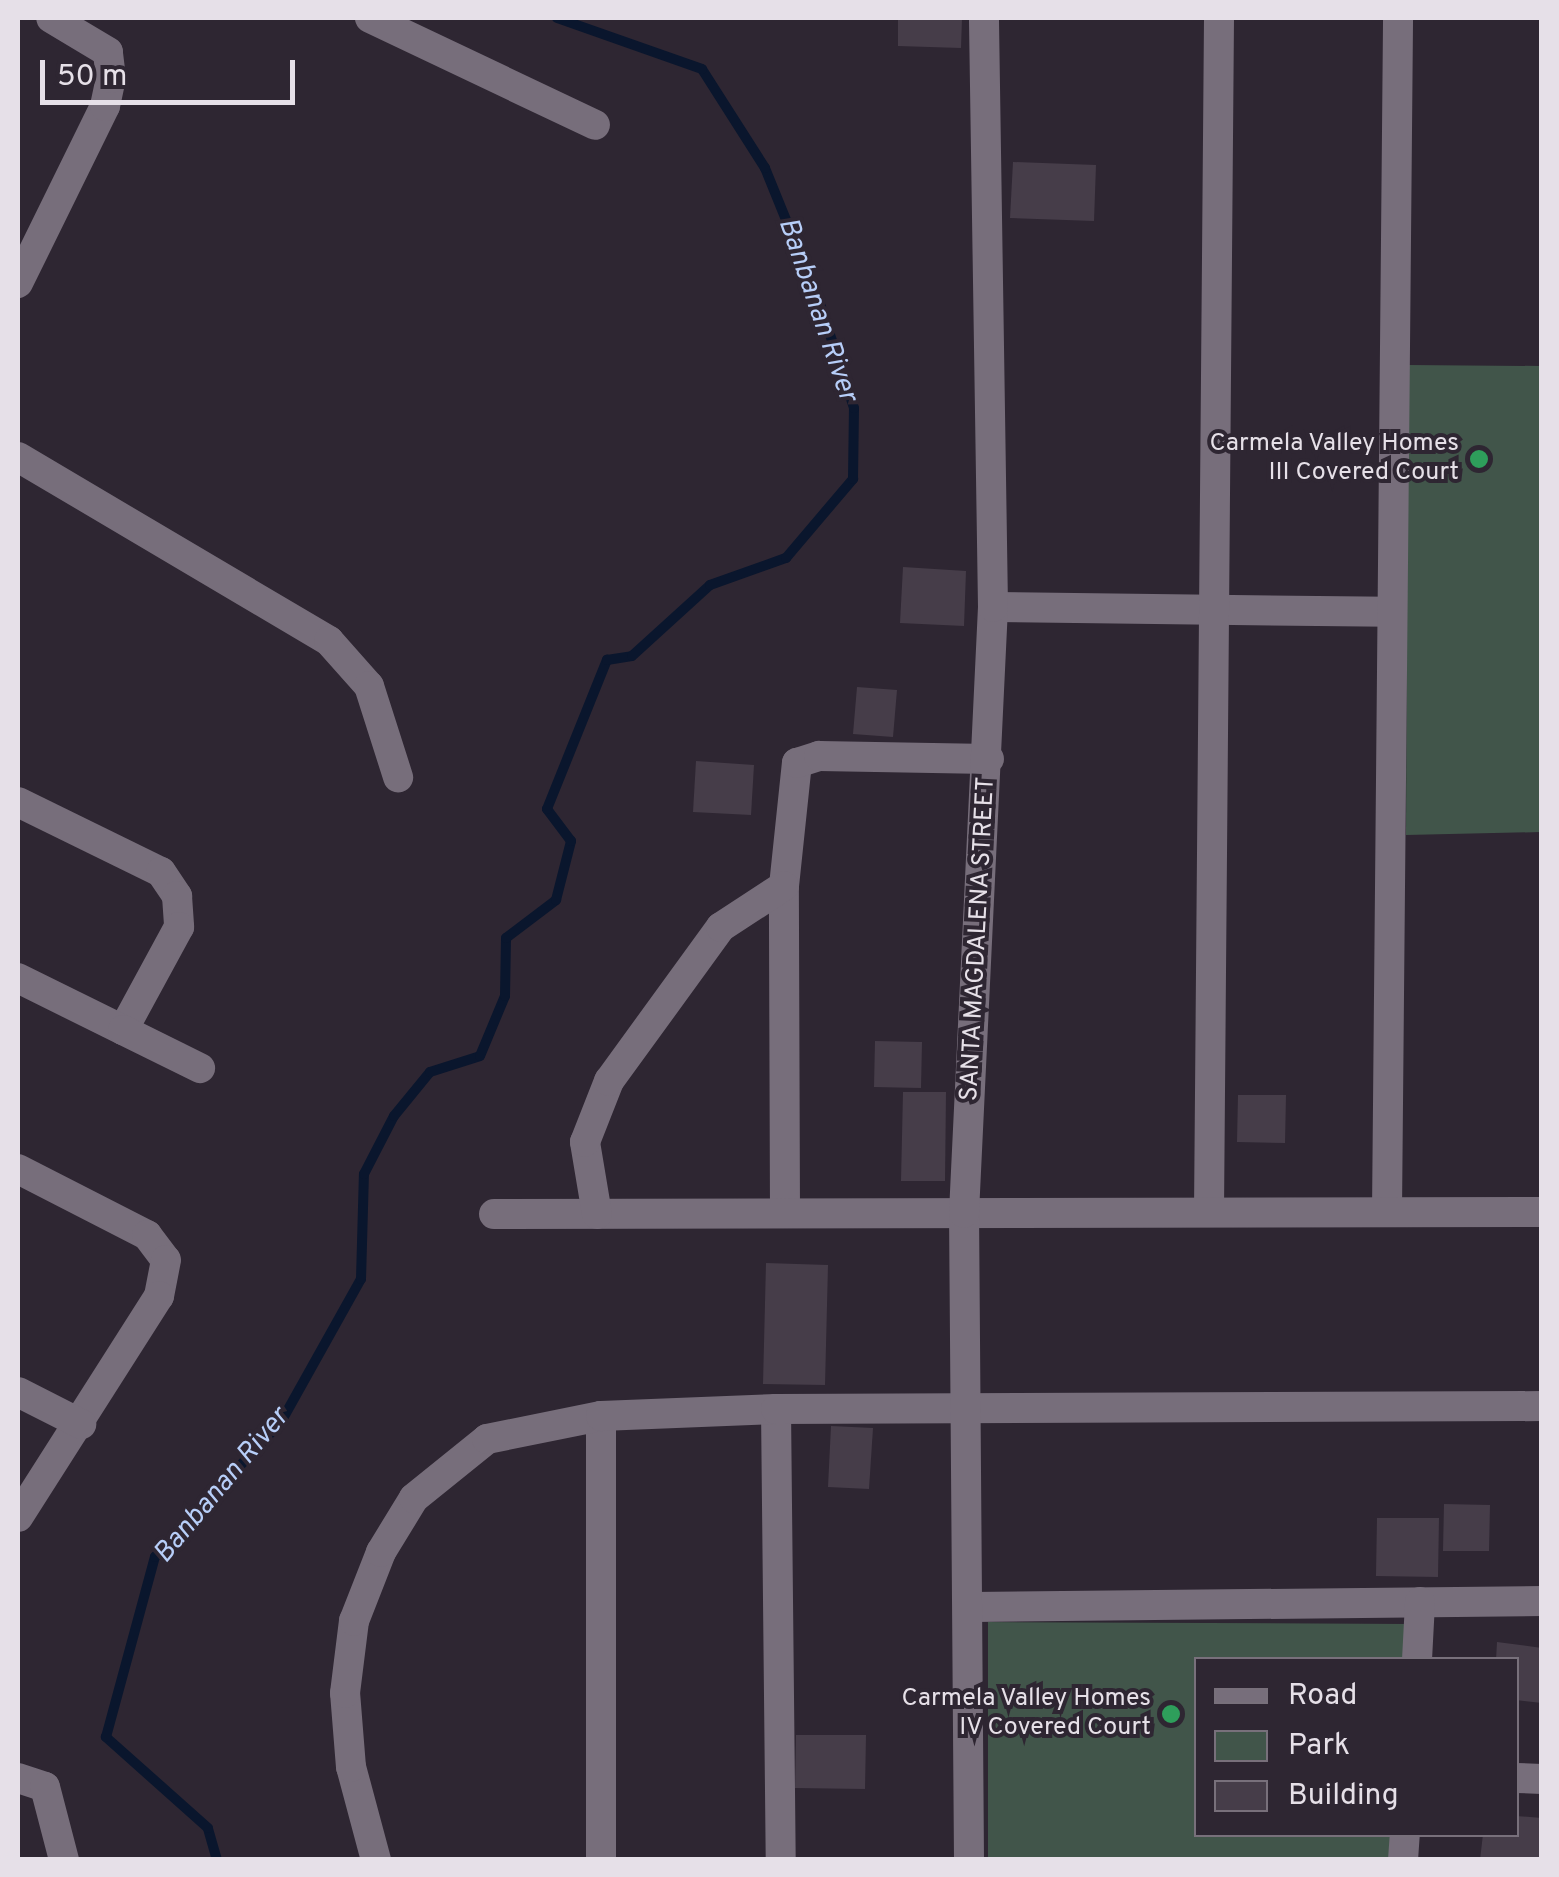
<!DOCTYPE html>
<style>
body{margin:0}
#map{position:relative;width:1559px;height:1877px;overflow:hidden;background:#2e2632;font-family:Overpass,sans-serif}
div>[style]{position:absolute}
.green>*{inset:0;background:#41554a}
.stream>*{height:10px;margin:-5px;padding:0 5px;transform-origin:5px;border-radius:5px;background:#0a162d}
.building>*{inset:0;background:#463d49}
.street>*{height:30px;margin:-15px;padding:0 15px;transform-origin:15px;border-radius:15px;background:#776e7b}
.dots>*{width:28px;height:28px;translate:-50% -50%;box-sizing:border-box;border:5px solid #2e2632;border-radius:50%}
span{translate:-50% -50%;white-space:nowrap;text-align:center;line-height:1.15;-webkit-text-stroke:8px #2e2632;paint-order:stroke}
.poi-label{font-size:25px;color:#e6e0e8}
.right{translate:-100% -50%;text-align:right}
.street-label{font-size:25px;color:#e6e0e8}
.water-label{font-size:28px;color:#b7cef8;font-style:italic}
.frame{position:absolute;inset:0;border:20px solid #e6e0e8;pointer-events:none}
.legend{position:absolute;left:1194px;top:1657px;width:325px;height:180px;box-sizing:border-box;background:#2e2632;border:2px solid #78707b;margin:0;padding:12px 18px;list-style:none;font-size:30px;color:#e6e0e8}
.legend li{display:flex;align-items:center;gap:20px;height:50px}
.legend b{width:50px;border:2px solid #78707b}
.scale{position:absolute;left:40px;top:60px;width:255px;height:45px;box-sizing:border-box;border:5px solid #e6e0e8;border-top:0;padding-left:12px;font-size:30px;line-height:35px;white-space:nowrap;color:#e6e0e8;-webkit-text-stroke:8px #2e2632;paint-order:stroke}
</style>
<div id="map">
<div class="green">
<i style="clip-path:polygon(1408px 365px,1541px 366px,1541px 832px,1406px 835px)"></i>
<i style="clip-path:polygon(988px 1622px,1409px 1624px,1407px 1659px,1196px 1660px,1196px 1834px,1397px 1835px,1396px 1859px,988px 1860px)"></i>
</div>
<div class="stream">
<i style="left:217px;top:1860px;width:33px;rotate:-106deg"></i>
<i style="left:208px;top:1828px;width:137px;rotate:-138.3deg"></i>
<i style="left:106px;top:1737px;width:187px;rotate:-74.8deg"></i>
<i style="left:155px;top:1557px;width:185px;rotate:-47deg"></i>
<i style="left:281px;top:1422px;width:164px;rotate:-60.8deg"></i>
<i style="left:361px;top:1279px;width:105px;rotate:-88.4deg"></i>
<i style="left:364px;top:1174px;width:65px;rotate:-62.7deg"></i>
<i style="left:394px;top:1116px;width:57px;rotate:-50.7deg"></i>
<i style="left:430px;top:1072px;width:52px;rotate:-17.7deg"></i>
<i style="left:480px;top:1056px;width:65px;rotate:-67.4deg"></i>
<i style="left:505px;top:996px;width:58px;rotate:-89deg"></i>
<i style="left:506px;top:938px;width:63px;rotate:-37.2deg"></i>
<i style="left:556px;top:900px;width:61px;rotate:-75.7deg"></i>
<i style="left:571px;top:841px;width:40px;rotate:-127deg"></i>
<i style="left:547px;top:809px;width:161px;rotate:-68.1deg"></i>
<i style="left:607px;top:660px;width:25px;rotate:-9deg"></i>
<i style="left:632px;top:656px;width:105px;rotate:-42.3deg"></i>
<i style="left:710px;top:585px;width:81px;rotate:-19.6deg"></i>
<i style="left:786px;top:558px;width:104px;rotate:-49.7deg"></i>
<i style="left:853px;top:479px;width:71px;rotate:-89.2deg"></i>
<i style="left:854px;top:408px;width:113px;rotate:-108.1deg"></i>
<i style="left:819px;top:301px;width:144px;rotate:-112.1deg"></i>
<i style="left:765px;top:168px;width:117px;rotate:-122.5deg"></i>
<i style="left:702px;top:69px;width:154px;rotate:-160.6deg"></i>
</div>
<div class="building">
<i style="clip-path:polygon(898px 18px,962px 18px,961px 48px,898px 46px)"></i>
<i style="clip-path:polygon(1013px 162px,1096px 165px,1094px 221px,1010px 218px)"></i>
<i style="clip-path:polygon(903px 567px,966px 571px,964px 626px,900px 623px)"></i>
<i style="clip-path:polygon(857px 687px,897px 690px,893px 737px,853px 734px)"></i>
<i style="clip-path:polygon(696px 761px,754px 765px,751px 815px,693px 812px)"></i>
<i style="clip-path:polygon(875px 1041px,922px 1042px,921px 1088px,874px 1087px)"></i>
<i style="clip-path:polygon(903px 1092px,946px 1092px,945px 1181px,901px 1181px)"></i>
<i style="clip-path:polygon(1238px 1095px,1286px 1095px,1285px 1143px,1237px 1142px)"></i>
<i style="clip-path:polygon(766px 1263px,828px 1265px,825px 1385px,763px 1384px)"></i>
<i style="clip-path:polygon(831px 1426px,873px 1428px,869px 1489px,828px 1487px)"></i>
<i style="clip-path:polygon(1444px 1504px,1490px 1505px,1489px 1551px,1443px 1551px)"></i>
<i style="clip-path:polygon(1377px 1518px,1439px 1518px,1438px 1577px,1376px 1576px)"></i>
<i style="clip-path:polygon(1497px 1642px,1542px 1648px,1542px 1703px,1516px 1700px,1516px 1660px,1496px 1660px)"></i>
<i style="clip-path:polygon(796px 1735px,866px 1735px,865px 1789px,795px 1788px)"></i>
<i style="clip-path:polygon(1516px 1816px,1542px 1818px,1542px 1860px,1480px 1860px,1483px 1834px,1516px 1834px)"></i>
</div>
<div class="street">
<i style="left:370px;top:18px;width:249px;rotate:25.4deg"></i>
<i style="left:18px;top:283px;width:197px;rotate:-63.8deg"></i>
<i style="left:105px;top:106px;width:29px;rotate:-78deg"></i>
<i style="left:111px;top:78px;width:26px;rotate:-97deg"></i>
<i style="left:108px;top:52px;width:66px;rotate:-149.2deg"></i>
<i style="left:18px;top:457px;width:361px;rotate:30.6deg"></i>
<i style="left:329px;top:641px;width:60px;rotate:48.4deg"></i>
<i style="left:369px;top:686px;width:96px;rotate:72.3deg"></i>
<i style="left:993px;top:607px;width:395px;rotate:0.7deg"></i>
<i style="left:18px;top:802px;width:159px;rotate:26.1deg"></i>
<i style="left:161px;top:872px;width:29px;rotate:56deg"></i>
<i style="left:177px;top:896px;width:31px;rotate:86deg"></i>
<i style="left:179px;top:927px;width:117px;rotate:118.5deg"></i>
<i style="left:123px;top:1030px;width:117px;rotate:-153.7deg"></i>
<i style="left:123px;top:1030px;width:86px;rotate:26.3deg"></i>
<i style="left:18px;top:1169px;width:145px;rotate:27.1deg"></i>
<i style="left:147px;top:1235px;width:31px;rotate:53deg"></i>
<i style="left:166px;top:1260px;width:37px;rotate:101deg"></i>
<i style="left:159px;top:1296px;width:262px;rotate:122.5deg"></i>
<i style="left:1209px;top:1212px;width:1194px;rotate:-89.52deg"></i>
<i style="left:1387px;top:1212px;width:1194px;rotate:-89.47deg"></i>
<i style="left:785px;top:1213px;width:327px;rotate:-90.2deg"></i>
<i style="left:784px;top:886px;width:124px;rotate:-84deg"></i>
<i style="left:797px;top:763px;width:23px;rotate:-18deg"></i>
<i style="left:819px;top:756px;width:170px;rotate:1deg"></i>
<i style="left:494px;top:1214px;width:1048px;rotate:-0.11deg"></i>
<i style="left:597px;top:1214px;width:73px;rotate:-99.5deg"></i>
<i style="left:585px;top:1142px;width:66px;rotate:-68.5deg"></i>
<i style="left:609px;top:1081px;width:190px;rotate:-54deg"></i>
<i style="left:721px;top:927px;width:75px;rotate:-33.1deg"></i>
<i style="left:18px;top:1392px;width:71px;rotate:26.9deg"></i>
<i style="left:776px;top:1409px;width:451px;rotate:89.4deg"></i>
<i style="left:601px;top:1416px;width:444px;rotate:90deg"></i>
<i style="left:972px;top:1607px;width:570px;rotate:-0.6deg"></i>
<i style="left:1417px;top:1660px;width:58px;rotate:-87deg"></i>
<i style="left:18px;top:1778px;width:28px;rotate:18deg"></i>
<i style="left:45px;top:1787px;width:75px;rotate:75.4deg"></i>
<i style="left:1516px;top:1778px;width:26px;rotate:2deg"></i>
<i style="left:376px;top:1860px;width:96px;rotate:-105deg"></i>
<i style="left:351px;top:1767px;width:74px;rotate:-94.6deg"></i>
<i style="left:345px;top:1693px;width:73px;rotate:-82.9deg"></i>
<i style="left:354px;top:1621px;width:74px;rotate:-68.6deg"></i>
<i style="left:381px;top:1552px;width:63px;rotate:-58.6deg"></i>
<i style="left:414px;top:1498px;width:94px;rotate:-38.9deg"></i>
<i style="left:487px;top:1439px;width:116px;rotate:-11.4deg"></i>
<i style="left:601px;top:1416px;width:175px;rotate:-2.3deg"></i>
<i style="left:776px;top:1409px;width:766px;rotate:-0.22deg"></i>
<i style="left:969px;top:1860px;width:647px;rotate:-90.44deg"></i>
<i style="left:964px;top:1213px;width:607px;rotate:-87.26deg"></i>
<i style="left:993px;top:607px;width:589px;rotate:-90.88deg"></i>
<i style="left:1403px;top:1860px;width:26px;rotate:-86deg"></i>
</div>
<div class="dots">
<i style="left:1479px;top:459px;background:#2e9e5b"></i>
<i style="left:1171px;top:1714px;background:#2e9e5b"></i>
</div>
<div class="poi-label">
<span class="right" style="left:1459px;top:459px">Carmela Valley Homes<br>III Covered Court</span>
<span class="right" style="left:1151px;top:1714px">Carmela Valley Homes<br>IV Covered Court</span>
</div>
<div class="street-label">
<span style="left:979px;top:939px;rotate:-87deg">SANTA MAGDALENA STREET</span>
</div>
<div class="water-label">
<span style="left:817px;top:310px;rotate:71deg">Banbanan River</span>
<span style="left:222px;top:1486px;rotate:-50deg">Banbanan River</span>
</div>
<div class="frame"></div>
<ul class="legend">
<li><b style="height:12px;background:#776e7b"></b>Road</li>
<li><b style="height:28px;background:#41554a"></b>Park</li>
<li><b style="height:28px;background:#463d49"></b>Building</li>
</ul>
<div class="scale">50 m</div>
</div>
